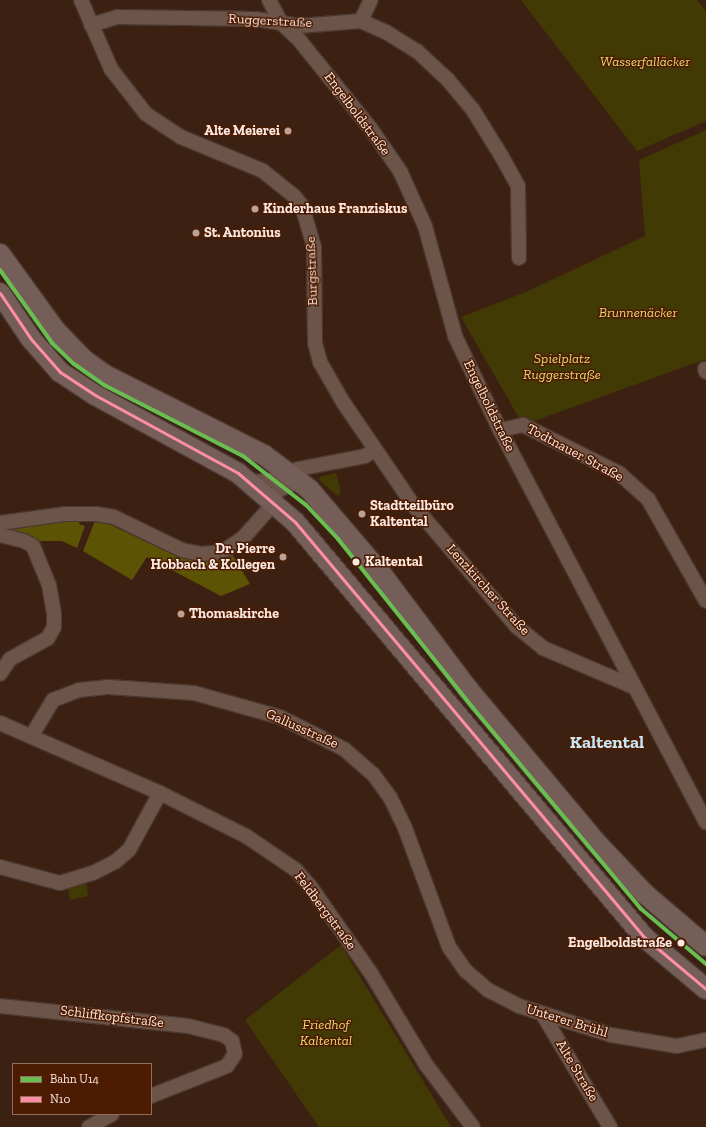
<!DOCTYPE html>
<meta charset="utf-8">
<style>
body{margin:0}
#map{position:relative;width:706px;height:1127px;overflow:hidden;background:#3c2112;font-family:"Zilla Slab",serif}
div>[style]{position:absolute}
.green>*{inset:0;background:#423a04}
.forest>*{inset:0;background:#5c5305}
.roads{filter:drop-shadow(1px 0 #4b3932) drop-shadow(-1px 0 #4b3932) drop-shadow(0 1px #4b3932) drop-shadow(0 -1px #4b3932)}
.street>*{height:14px;margin:-7px;padding:0 7px;transform-origin:7px;border-radius:7px;background:#6d5448}
.secondary>*{height:20px;margin:-10px;padding:0 10px;transform-origin:10px;border-radius:10px;background:#755e57}
.bus-1>*{height:3px;margin:-1.5px;padding:0 1.5px;transform-origin:1.5px;border-radius:1.5px;background:#ff8ea5}
.rail-1>*{height:4px;margin:-2px;padding:0 2px;transform-origin:2px;border-radius:2px;background:#69be51}
.dots>*{width:11px;height:11px;translate:-50% -50%;box-sizing:border-box;border:2px solid #4d1b01;border-radius:50%}
span{translate:-50% -50%;white-space:nowrap;text-align:center;line-height:1.15;-webkit-text-stroke:3px #4d1b01;paint-order:stroke}
.street-label{font-size:14px;color:#fae9e2}
.park-label{font-size:14px;color:#e3da72;font-style:italic}
.poi-label{font-size:14px;color:#fae9e2;font-weight:700}
.right{translate:-100% -50%;text-align:right}
.left{translate:0 -50%;text-align:left}
.stop-label{font-size:14px;color:#fae9e2;font-weight:700}
.district-label{font-size:18px;color:#c7e9f7;font-weight:700}
.legend{position:absolute;left:12px;top:1063px;width:140px;height:52px;box-sizing:border-box;background:#4d1b01;border:1px solid #926d5b;margin:0;padding:5px 7px;list-style:none;font-size:12px;color:#fae9e2}
.legend li{display:flex;align-items:center;gap:8px;height:20px}
.legend b{width:20px;border:1px solid #926d5b}
</style>
<div id="map">
<div class="green">
<i style="clip-path:polygon(521px 0,697px 0,706px 11px,706px 121px,637px 151px)"></i>
<i style="clip-path:polygon(706px 130px,706px 359px,523px 425px,461px 317px,526px 292px,645px 236px,639px 160px)"></i>
<i style="clip-path:polygon(336px 473px,341px 492px,338px 496px,319px 480px,320px 477px)"></i>
<i style="clip-path:polygon(86px 880px,88px 896px,70px 900px,68px 888px)"></i>
<i style="clip-path:polygon(341px 945px,451px 1127px,319px 1127px,245px 1020px)"></i>
</div>
<div class="forest">
<i style="clip-path:polygon(96px 518px,180px 558px,201px 561px,232px 554px,250px 584px,221px 596px,147px 557px,132px 580px,83px 551px)"></i>
<i style="clip-path:polygon(66px 519px,80px 519px,79px 524px,85px 526px,77px 548px,62px 541px,35px 541px,6px 532px,6px 528px)"></i>
</div>
<div class="roads">
<div class="street">
<i style="left:81px;top:0;width:75px;rotate:66.5deg"></i>
<i style="left:111px;top:69px;width:57px;rotate:52.1deg"></i>
<i style="left:146px;top:114px;width:42px;rotate:33.3deg"></i>
<i style="left:181px;top:137px;width:89px;rotate:22.5deg"></i>
<i style="left:263px;top:171px;width:40px;rotate:39deg"></i>
<i style="left:294px;top:196px;width:13px;rotate:51deg"></i>
<i style="left:302px;top:206px;width:43px;rotate:73.7deg"></i>
<i style="left:314px;top:247px;width:96px;rotate:89.4deg"></i>
<i style="left:315px;top:343px;width:20px;rotate:75deg"></i>
<i style="left:320px;top:362px;width:46px;rotate:60.1deg"></i>
<i style="left:343px;top:402px;width:126px;rotate:55.7deg"></i>
<i style="left:414px;top:506px;width:157px;rotate:49.6deg"></i>
<i style="left:516px;top:626px;width:35px;rotate:39deg"></i>
<i style="left:543px;top:648px;width:99px;rotate:23.2deg"></i>
<i style="left:269px;top:0;width:26px;rotate:62deg"></i>
<i style="left:281px;top:23px;width:26px;rotate:43deg"></i>
<i style="left:300px;top:41px;width:113px;rotate:51.1deg"></i>
<i style="left:371px;top:129px;width:51px;rotate:55.4deg"></i>
<i style="left:400px;top:171px;width:60px;rotate:65.6deg"></i>
<i style="left:425px;top:226px;width:114px;rotate:74.7deg"></i>
<i style="left:455px;top:336px;width:104px;rotate:64.4deg"></i>
<i style="left:500px;top:430px;width:443px;rotate:62.3deg"></i>
<i style="left:361px;top:21px;width:23px;rotate:-65deg"></i>
<i style="left:91px;top:25px;width:27px;rotate:-17deg"></i>
<i style="left:117px;top:17px;width:139px;rotate:0.8deg"></i>
<i style="left:256px;top:19px;width:44px;rotate:9.2deg"></i>
<i style="left:299px;top:26px;width:62px;rotate:-4.6deg"></i>
<i style="left:361px;top:21px;width:27px;rotate:24deg"></i>
<i style="left:386px;top:32px;width:36px;rotate:32deg"></i>
<i style="left:417px;top:51px;width:42px;rotate:43.1deg"></i>
<i style="left:448px;top:80px;width:39px;rotate:50deg"></i>
<i style="left:473px;top:110px;width:55px;rotate:58.3deg"></i>
<i style="left:502px;top:157px;width:33px;rotate:61deg"></i>
<i style="left:518px;top:186px;width:72px;rotate:89.2deg"></i>
<i style="left:705px;top:369px;width:3px;rotate:72deg"></i>
<i style="left:500px;top:430px;width:24px;rotate:-12deg"></i>
<i style="left:523px;top:425px;width:107px;rotate:26.6deg"></i>
<i style="left:619px;top:473px;width:39px;rotate:42deg"></i>
<i style="left:648px;top:499px;width:117px;rotate:60.4deg"></i>
<i style="left:250px;top:482px;width:18px;rotate:-3deg"></i>
<i style="left:268px;top:481px;width:32px;rotate:-22deg"></i>
<i style="left:298px;top:469px;width:68px;rotate:-11deg"></i>
<i style="left:365px;top:456px;width:12px;rotate:-31deg"></i>
<i style="left:0;top:523px;width:66px;rotate:-7.9deg"></i>
<i style="left:65px;top:514px;width:31px"></i>
<i style="left:96px;top:514px;width:18px;rotate:9deg"></i>
<i style="left:114px;top:517px;width:76px;rotate:25.9deg"></i>
<i style="left:182px;top:550px;width:19px;rotate:12deg"></i>
<i style="left:201px;top:554px;width:13px;rotate:-4deg"></i>
<i style="left:214px;top:553px;width:14px;rotate:-17deg"></i>
<i style="left:227px;top:549px;width:19px;rotate:-35deg"></i>
<i style="left:243px;top:538px;width:48px;rotate:-48.4deg"></i>
<i style="left:275px;top:502px;width:7px;rotate:-98deg"></i>
<i style="left:274px;top:495px;width:7px;rotate:-45deg"></i>
<i style="left:279px;top:490px;width:14px;rotate:-25deg"></i>
<i style="left:292px;top:484px;width:11px"></i>
<i style="left:0;top:535px;width:25px;rotate:14deg"></i>
<i style="left:24px;top:541px;width:10px;rotate:29deg"></i>
<i style="left:33px;top:546px;width:42px;rotate:67.7deg"></i>
<i style="left:49px;top:585px;width:29px;rotate:80deg"></i>
<i style="left:54px;top:614px;width:13px;rotate:90deg"></i>
<i style="left:54px;top:627px;width:13px;rotate:119deg"></i>
<i style="left:48px;top:638px;width:43px;rotate:151.1deg"></i>
<i style="left:10px;top:659px;width:18px;rotate:124deg"></i>
<i style="left:0;top:723px;width:175px;rotate:23.6deg"></i>
<i style="left:160px;top:793px;width:96px;rotate:26.6deg"></i>
<i style="left:246px;top:836px;width:60px;rotate:34.2deg"></i>
<i style="left:296px;top:870px;width:21px;rotate:49deg"></i>
<i style="left:310px;top:886px;width:108px;rotate:55.1deg"></i>
<i style="left:372px;top:975px;width:106px;rotate:58.9deg"></i>
<i style="left:427px;top:1066px;width:76px;rotate:53deg"></i>
<i style="left:32px;top:735px;width:41px;rotate:-59deg"></i>
<i style="left:53px;top:700px;width:28px;rotate:-21deg"></i>
<i style="left:79px;top:690px;width:30px;rotate:-6deg"></i>
<i style="left:109px;top:687px;width:85px;rotate:4deg"></i>
<i style="left:194px;top:693px;width:89px;rotate:15.6deg"></i>
<i style="left:280px;top:717px;width:72px;rotate:26.6deg"></i>
<i style="left:344px;top:749px;width:38px;rotate:41deg"></i>
<i style="left:373px;top:774px;width:29px;rotate:54deg"></i>
<i style="left:390px;top:797px;width:34px;rotate:64deg"></i>
<i style="left:405px;top:828px;width:127px;rotate:69.7deg"></i>
<i style="left:449px;top:947px;width:29px;rotate:55deg"></i>
<i style="left:466px;top:971px;width:29px;rotate:41deg"></i>
<i style="left:488px;top:990px;width:35px;rotate:27deg"></i>
<i style="left:519px;top:1006px;width:96px;rotate:17.5deg"></i>
<i style="left:611px;top:1035px;width:67px;rotate:9.5deg"></i>
<i style="left:677px;top:1046px;width:30px;rotate:-12deg"></i>
<i style="left:0;top:867px;width:62px;rotate:14.9deg"></i>
<i style="left:60px;top:883px;width:34px;rotate:-17deg"></i>
<i style="left:93px;top:873px;width:25px;rotate:-27deg"></i>
<i style="left:115px;top:862px;width:18px;rotate:-41deg"></i>
<i style="left:129px;top:850px;width:65px;rotate:-61.5deg"></i>
<i style="left:0;top:1006px;width:189px;rotate:6.1deg"></i>
<i style="left:188px;top:1026px;width:37px;rotate:14deg"></i>
<i style="left:224px;top:1035px;width:10px;rotate:37deg"></i>
<i style="left:232px;top:1041px;width:13px;rotate:77deg"></i>
<i style="left:235px;top:1054px;width:14px;rotate:124deg"></i>
<i style="left:227px;top:1066px;width:82px;rotate:158.5deg"></i>
<i style="left:543px;top:1015px;width:131px;rotate:59.1deg"></i>
<i style="left:89px;top:1127px;width:26px;rotate:-29deg"></i>
</div>
<div class="secondary">
<i style="left:0;top:254px;width:95px;rotate:54deg"></i>
<i style="left:56px;top:331px;width:39px;rotate:46deg"></i>
<i style="left:83px;top:359px;width:27px;rotate:36deg"></i>
<i style="left:105px;top:375px;width:178px;rotate:26.7deg"></i>
<i style="left:264px;top:455px;width:56px;rotate:37.1deg"></i>
<i style="left:309px;top:489px;width:109px;rotate:49.5deg"></i>
<i style="left:380px;top:572px;width:146px;rotate:53.1deg"></i>
<i style="left:468px;top:689px;width:198px;rotate:50.1deg"></i>
<i style="left:595px;top:841px;width:73px;rotate:46.7deg"></i>
<i style="left:645px;top:894px;width:80px;rotate:40.4deg"></i>
<i style="left:0;top:293px;width:55px;rotate:56deg"></i>
<i style="left:31px;top:339px;width:44px;rotate:48.7deg"></i>
<i style="left:60px;top:372px;width:42px;rotate:33.3deg"></i>
<i style="left:95px;top:395px;width:163px;rotate:28.6deg"></i>
<i style="left:238px;top:473px;width:75px;rotate:40.7deg"></i>
<i style="left:295px;top:522px;width:542px;rotate:49.94deg"></i>
<i style="left:644px;top:937px;width:81px;rotate:40deg"></i>
</div>
</div>
<div class="bus-1">
<i style="left:0;top:293px;width:55px;rotate:56deg"></i>
<i style="left:31px;top:339px;width:44px;rotate:48.7deg"></i>
<i style="left:60px;top:372px;width:42px;rotate:33.3deg"></i>
<i style="left:95px;top:395px;width:163px;rotate:28.6deg"></i>
<i style="left:238px;top:473px;width:75px;rotate:40.7deg"></i>
<i style="left:295px;top:522px;width:542px;rotate:49.94deg"></i>
<i style="left:644px;top:937px;width:81px;rotate:40deg"></i>
</div>
<div class="rail-1">
<i style="left:0;top:270px;width:90px;rotate:54.5deg"></i>
<i style="left:52px;top:343px;width:30px;rotate:44deg"></i>
<i style="left:74px;top:364px;width:37px;rotate:35deg"></i>
<i style="left:104px;top:385px;width:156px;rotate:27.1deg"></i>
<i style="left:243px;top:456px;width:80px;rotate:37.9deg"></i>
<i style="left:306px;top:505px;width:47px;rotate:46.7deg"></i>
<i style="left:338px;top:539px;width:216px;rotate:51.4deg"></i>
<i style="left:473px;top:708px;width:261px;rotate:50.1deg"></i>
<i style="left:640px;top:908px;width:87px;rotate:40.3deg"></i>
</div>
<div class="dots">
<i style="left:288px;top:131px;background:#b8a399"></i>
<i style="left:255px;top:209px;background:#b8a399"></i>
<i style="left:196px;top:233px;background:#b8a399"></i>
<i style="left:362px;top:514px;background:#b8a399"></i>
<i style="left:283px;top:557px;background:#b8a399"></i>
<i style="left:356px;top:562px;background:#fae9e2"></i>
<i style="left:181px;top:614px;background:#b8a399"></i>
<i style="left:681px;top:943px;background:#fae9e2"></i>
</div>
<div class="street-label">
<span style="left:270px;top:21px;rotate:3deg">Ruggerstraße</span>
<span style="left:357px;top:114px;rotate:53deg">Engelboldstraße</span>
<span style="left:312px;top:271px;rotate:-92deg">Burgstraße</span>
<span style="left:489px;top:406px;rotate:64deg">Engelboldstraße</span>
<span style="left:575px;top:453px;rotate:28deg">Todtnauer Straße</span>
<span style="left:488px;top:590px;rotate:48deg">Lenzkircher Straße</span>
<span style="left:302px;top:729px;rotate:24deg">Gallusstraße</span>
<span style="left:325px;top:911px;rotate:53deg">Feldbergstraße</span>
<span style="left:112px;top:1017px;rotate:7deg">Schliffkopfstraße</span>
<span style="left:567px;top:1021px;rotate:17deg">Unterer Brühl</span>
<span style="left:577px;top:1071px;rotate:59deg">Alte Straße</span>
</div>
<div class="park-label">
<span style="left:645px;top:62px">Wasserfalläcker</span>
<span style="left:638px;top:313px">Brunnenäcker</span>
<span style="left:562px;top:367px">Spielplatz<br>Ruggerstraße</span>
<span style="left:326px;top:1033px">Friedhof<br>Kaltental</span>
</div>
<div class="poi-label">
<span class="right" style="left:280px;top:131px">Alte Meierei</span>
<span class="left" style="left:263px;top:209px">Kinderhaus Franziskus</span>
<span class="left" style="left:204px;top:233px">St. Antonius</span>
<span class="left" style="left:370px;top:514px">Stadtteilbüro<br>Kaltental</span>
<span class="right" style="left:275px;top:557px">Dr. Pierre<br>Hobbach &amp; Kollegen</span>
<span class="left" style="left:189px;top:614px">Thomaskirche</span>
</div>
<div class="stop-label">
<span class="left" style="left:365px;top:562px">Kaltental</span>
<span class="right" style="left:672px;top:943px">Engelboldstraße</span>
</div>
<div class="district-label">
<span style="left:607px;top:742px">Kaltental</span>
</div>
<ul class="legend">
<li><b style="height:5px;background:#69be51"></b>Bahn U14</li>
<li><b style="height:5px;background:#ff8ea5"></b>N10</li>
</ul>
</div>
